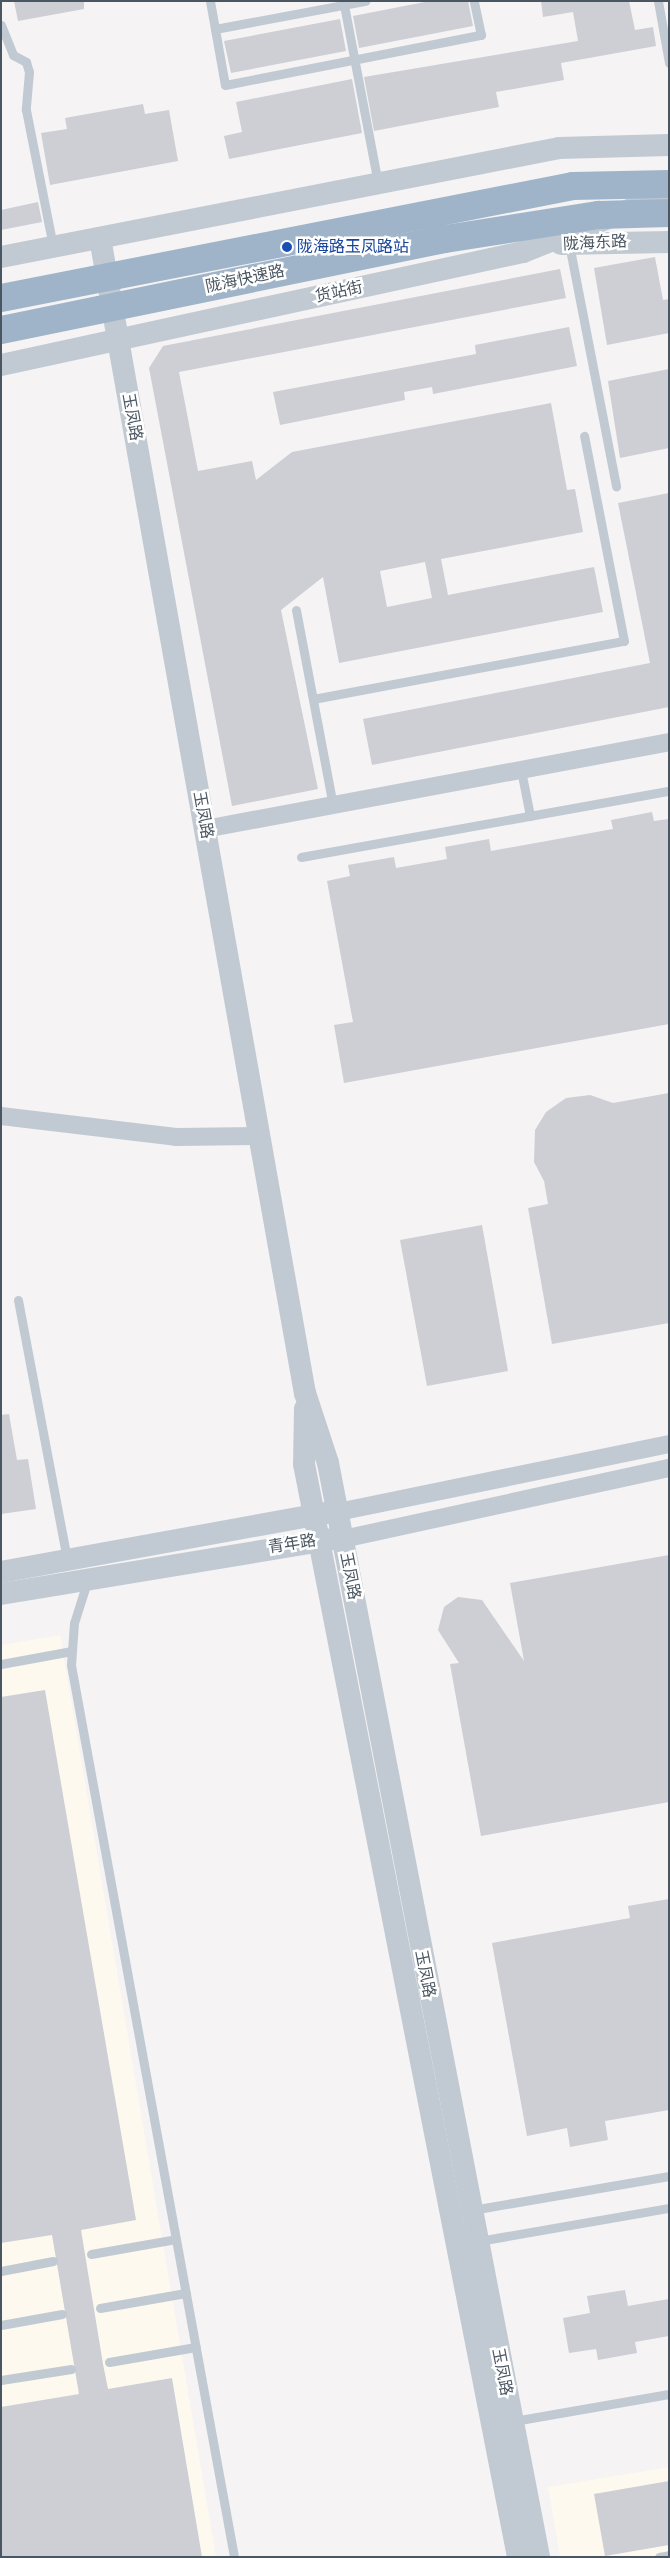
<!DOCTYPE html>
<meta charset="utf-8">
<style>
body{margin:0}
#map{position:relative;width:670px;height:2558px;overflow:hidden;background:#f5f3f3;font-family:"Nunito Sans","Noto Sans SC",sans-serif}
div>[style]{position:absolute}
.commercial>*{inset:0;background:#fdf9ef}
.building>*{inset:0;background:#cdcfd5}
.service>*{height:9px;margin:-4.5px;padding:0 4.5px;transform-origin:4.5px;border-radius:4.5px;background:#c1cad2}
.minor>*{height:18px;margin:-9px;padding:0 9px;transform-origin:9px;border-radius:9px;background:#c1cad2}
.tertiary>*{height:22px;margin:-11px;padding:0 11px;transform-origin:11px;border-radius:11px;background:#c1cad2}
.trunk>*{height:28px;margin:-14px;padding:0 14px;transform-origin:14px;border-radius:14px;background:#9fb4c9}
.dots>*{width:14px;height:14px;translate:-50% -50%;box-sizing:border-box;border:2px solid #fff;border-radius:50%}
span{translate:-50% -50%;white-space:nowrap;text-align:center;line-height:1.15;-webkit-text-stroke:5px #fff;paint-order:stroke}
.street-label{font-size:16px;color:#4a5661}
.transit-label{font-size:16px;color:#164399}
.left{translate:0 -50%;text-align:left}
.frame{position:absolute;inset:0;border:2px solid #4a5661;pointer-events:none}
</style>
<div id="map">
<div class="commercial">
<i style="clip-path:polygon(60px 1635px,216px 2557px,1px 2557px,1px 1645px)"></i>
<i style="clip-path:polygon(669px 2467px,669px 2557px,560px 2557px,548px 2487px)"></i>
</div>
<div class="building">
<i style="clip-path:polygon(14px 1px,84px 1px,84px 9px,18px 21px)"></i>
<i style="clip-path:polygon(430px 1px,468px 1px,473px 26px,359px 48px,353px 16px)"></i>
<i style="clip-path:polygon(541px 1px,629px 1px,635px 30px,653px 27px,656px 46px,561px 63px,564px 80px,496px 92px,499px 107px,374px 131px,364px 77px,578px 41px,573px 12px,543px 17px)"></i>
<i style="clip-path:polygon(340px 19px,346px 51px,231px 73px,224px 41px)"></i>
<i style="clip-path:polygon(352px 79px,362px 133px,229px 159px,224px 136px,242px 132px,236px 102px)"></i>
<i style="clip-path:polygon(143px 104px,145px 114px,169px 110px,178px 161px,50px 185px,41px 133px,67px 129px,65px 118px)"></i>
<i style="clip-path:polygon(38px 202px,42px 222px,1px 230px,1px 210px)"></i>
<i style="clip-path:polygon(655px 257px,663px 300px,669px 299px,669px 333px,607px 345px,594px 268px)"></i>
<i style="clip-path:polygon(evenodd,560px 269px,566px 298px,179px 372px,198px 471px,252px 461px,256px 480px,292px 452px,551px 403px,567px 490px,575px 489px,583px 532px,441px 559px,448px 595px,594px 567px,603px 612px,339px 663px,323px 577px,281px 610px,318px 789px,232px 806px,149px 368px,163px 346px,560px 269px,425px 562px,432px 598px,387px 607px,380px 571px,425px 562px)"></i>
<i style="clip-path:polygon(569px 327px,577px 366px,433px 394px,432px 387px,404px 392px,405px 400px,280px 425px,273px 392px,476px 354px,475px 345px)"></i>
<i style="clip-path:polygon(669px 369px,669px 448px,620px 458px,608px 381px)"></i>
<i style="clip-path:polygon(669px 493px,669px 707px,372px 765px,363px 719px,650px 663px,618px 503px)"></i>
<i style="clip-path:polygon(652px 812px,654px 821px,669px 819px,669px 1024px,344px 1083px,334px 1025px,353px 1022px,327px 881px,350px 876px,348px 865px,394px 857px,396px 868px,447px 859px,445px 847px,489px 839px,491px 851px,613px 829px,611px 820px)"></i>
<i style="clip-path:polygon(669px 1093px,669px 1323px,552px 1344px,528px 1208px,548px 1204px,544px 1181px,534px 1162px,535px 1130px,546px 1112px,566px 1098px,590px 1095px,613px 1103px)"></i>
<i style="clip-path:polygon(482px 1225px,508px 1371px,427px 1386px,400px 1240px)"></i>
<i style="clip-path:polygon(9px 1414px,17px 1460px,28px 1459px,36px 1509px,1px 1514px,1px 1415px)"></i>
<i style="clip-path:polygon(669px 1555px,669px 1802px,481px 1836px,450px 1664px,459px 1663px,438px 1630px,444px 1607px,458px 1597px,482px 1600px,524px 1661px,510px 1583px)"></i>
<i style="clip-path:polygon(45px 1690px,136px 2220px,81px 2230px,103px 2364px,108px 2389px,172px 2378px,202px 2557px,1px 2557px,1px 2407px,79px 2394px,52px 2235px,1px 2243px,1px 1697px)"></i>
<i style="clip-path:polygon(669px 1899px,669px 2110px,605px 2121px,608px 2140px,570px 2147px,567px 2128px,527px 2136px,492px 1943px,630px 1918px,628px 1906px)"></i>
<i style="clip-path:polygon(625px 2290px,628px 2306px,669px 2299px,669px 2336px,635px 2342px,637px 2353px,598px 2360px,596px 2349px,569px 2353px,563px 2318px,590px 2313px,587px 2296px)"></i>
<i style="clip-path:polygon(669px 2481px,669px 2545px,605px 2556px,594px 2494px)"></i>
</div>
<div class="service">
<i style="left:210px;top:1px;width:85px;rotate:79.9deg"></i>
<i style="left:225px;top:85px;width:261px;rotate:-11.1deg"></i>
<i style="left:481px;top:35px;width:35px;rotate:-102deg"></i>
<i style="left:658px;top:1px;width:63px;rotate:79.9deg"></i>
<i style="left:344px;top:5px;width:181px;rotate:79.2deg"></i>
<i style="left:1px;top:25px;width:32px;rotate:68deg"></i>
<i style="left:13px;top:55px;width:15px;rotate:28deg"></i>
<i style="left:26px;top:62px;width:10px;rotate:73deg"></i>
<i style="left:29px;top:72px;width:38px;rotate:95deg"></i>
<i style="left:26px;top:110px;width:139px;rotate:78.8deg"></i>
<i style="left:215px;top:29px;width:153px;rotate:-10.6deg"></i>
<i style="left:569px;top:244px;width:247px;rotate:79deg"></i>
<i style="left:296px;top:610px;width:198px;rotate:79.3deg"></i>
<i style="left:313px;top:699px;width:316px;rotate:-10.6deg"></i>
<i style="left:624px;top:641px;width:209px;rotate:-101deg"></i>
<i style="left:521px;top:770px;width:47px;rotate:78.9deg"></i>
<i style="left:301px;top:857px;width:374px;rotate:-10.2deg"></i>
<i style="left:18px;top:1300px;width:265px;rotate:79.3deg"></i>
<i style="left:87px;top:1582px;width:43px;rotate:107.6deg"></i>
<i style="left:74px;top:1623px;width:42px;rotate:94.1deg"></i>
<i style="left:71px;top:1665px;width:907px;rotate:79.64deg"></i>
<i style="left:1px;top:1664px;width:72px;rotate:-10.4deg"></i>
<i style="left:472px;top:2210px;width:200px;rotate:-9.8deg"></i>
<i style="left:479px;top:2241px;width:193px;rotate:-9.9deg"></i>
<i style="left:91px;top:2254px;width:86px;rotate:-10deg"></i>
<i style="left:1px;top:2271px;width:53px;rotate:-10.9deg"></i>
<i style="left:100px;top:2308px;width:87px;rotate:-9.9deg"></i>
<i style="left:1px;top:2325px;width:62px;rotate:-10.2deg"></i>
<i style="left:109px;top:2362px;width:88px;rotate:-9.8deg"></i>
<i style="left:1px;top:2380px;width:71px;rotate:-8.9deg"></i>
<i style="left:514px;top:2421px;width:157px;rotate:-9.9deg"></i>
<i style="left:659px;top:2557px;width:10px;rotate:-11deg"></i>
</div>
<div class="minor">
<i style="left:205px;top:829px;width:472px;rotate:-10.6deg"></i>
<i style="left:1px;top:1116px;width:176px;rotate:6.8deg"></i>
<i style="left:176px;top:1137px;width:84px;rotate:-0.7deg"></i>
<i style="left:338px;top:1512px;width:338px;rotate:-11.6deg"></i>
<i style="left:343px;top:1539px;width:334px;rotate:-12.3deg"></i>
</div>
<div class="tertiary">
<i style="left:100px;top:238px;width:1173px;rotate:79.94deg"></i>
<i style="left:305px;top:1393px;width:74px;rotate:71.8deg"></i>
<i style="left:328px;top:1463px;width:1114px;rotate:79.08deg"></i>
<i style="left:561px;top:244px;width:108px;rotate:-1.1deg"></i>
<i style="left:1px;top:257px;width:569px;rotate:-11.05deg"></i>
<i style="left:559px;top:148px;width:110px;rotate:-1.6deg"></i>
<i style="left:1px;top:365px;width:534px;rotate:-12.21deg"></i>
<i style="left:523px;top:252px;width:157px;rotate:-21.7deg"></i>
<i style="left:305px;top:1409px;width:55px;rotate:91deg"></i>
<i style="left:304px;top:1464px;width:1114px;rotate:78.92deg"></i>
<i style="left:1px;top:1572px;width:331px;rotate:-10.3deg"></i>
<i style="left:1px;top:1594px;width:337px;rotate:-9.4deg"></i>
</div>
<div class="trunk">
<i style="left:1px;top:298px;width:583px;rotate:-11.08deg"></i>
<i style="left:573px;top:186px;width:96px;rotate:-1.2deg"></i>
<i style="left:1px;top:330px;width:453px;rotate:-11.6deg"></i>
<i style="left:445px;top:239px;width:156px;rotate:-8.9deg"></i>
<i style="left:599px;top:215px;width:70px;rotate:-1.6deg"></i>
</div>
<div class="dots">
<i style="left:287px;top:247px;background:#1a4fb4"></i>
</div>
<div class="street-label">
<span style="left:595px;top:243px;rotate:-3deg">陇海东路</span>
<span style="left:245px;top:279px;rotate:-12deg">陇海快速路</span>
<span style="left:339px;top:292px;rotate:-12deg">货站街</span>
<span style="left:132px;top:417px;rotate:80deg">玉凤路</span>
<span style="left:203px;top:815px;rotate:80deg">玉凤路</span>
<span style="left:292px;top:1544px;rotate:-9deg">青年路</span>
<span style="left:350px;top:1576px;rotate:79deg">玉凤路</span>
<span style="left:425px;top:1974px;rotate:79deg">玉凤路</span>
<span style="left:502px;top:2372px;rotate:79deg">玉凤路</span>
</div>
<div class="transit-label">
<span class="left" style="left:297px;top:247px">陇海路玉凤路站</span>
</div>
<div class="frame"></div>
</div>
